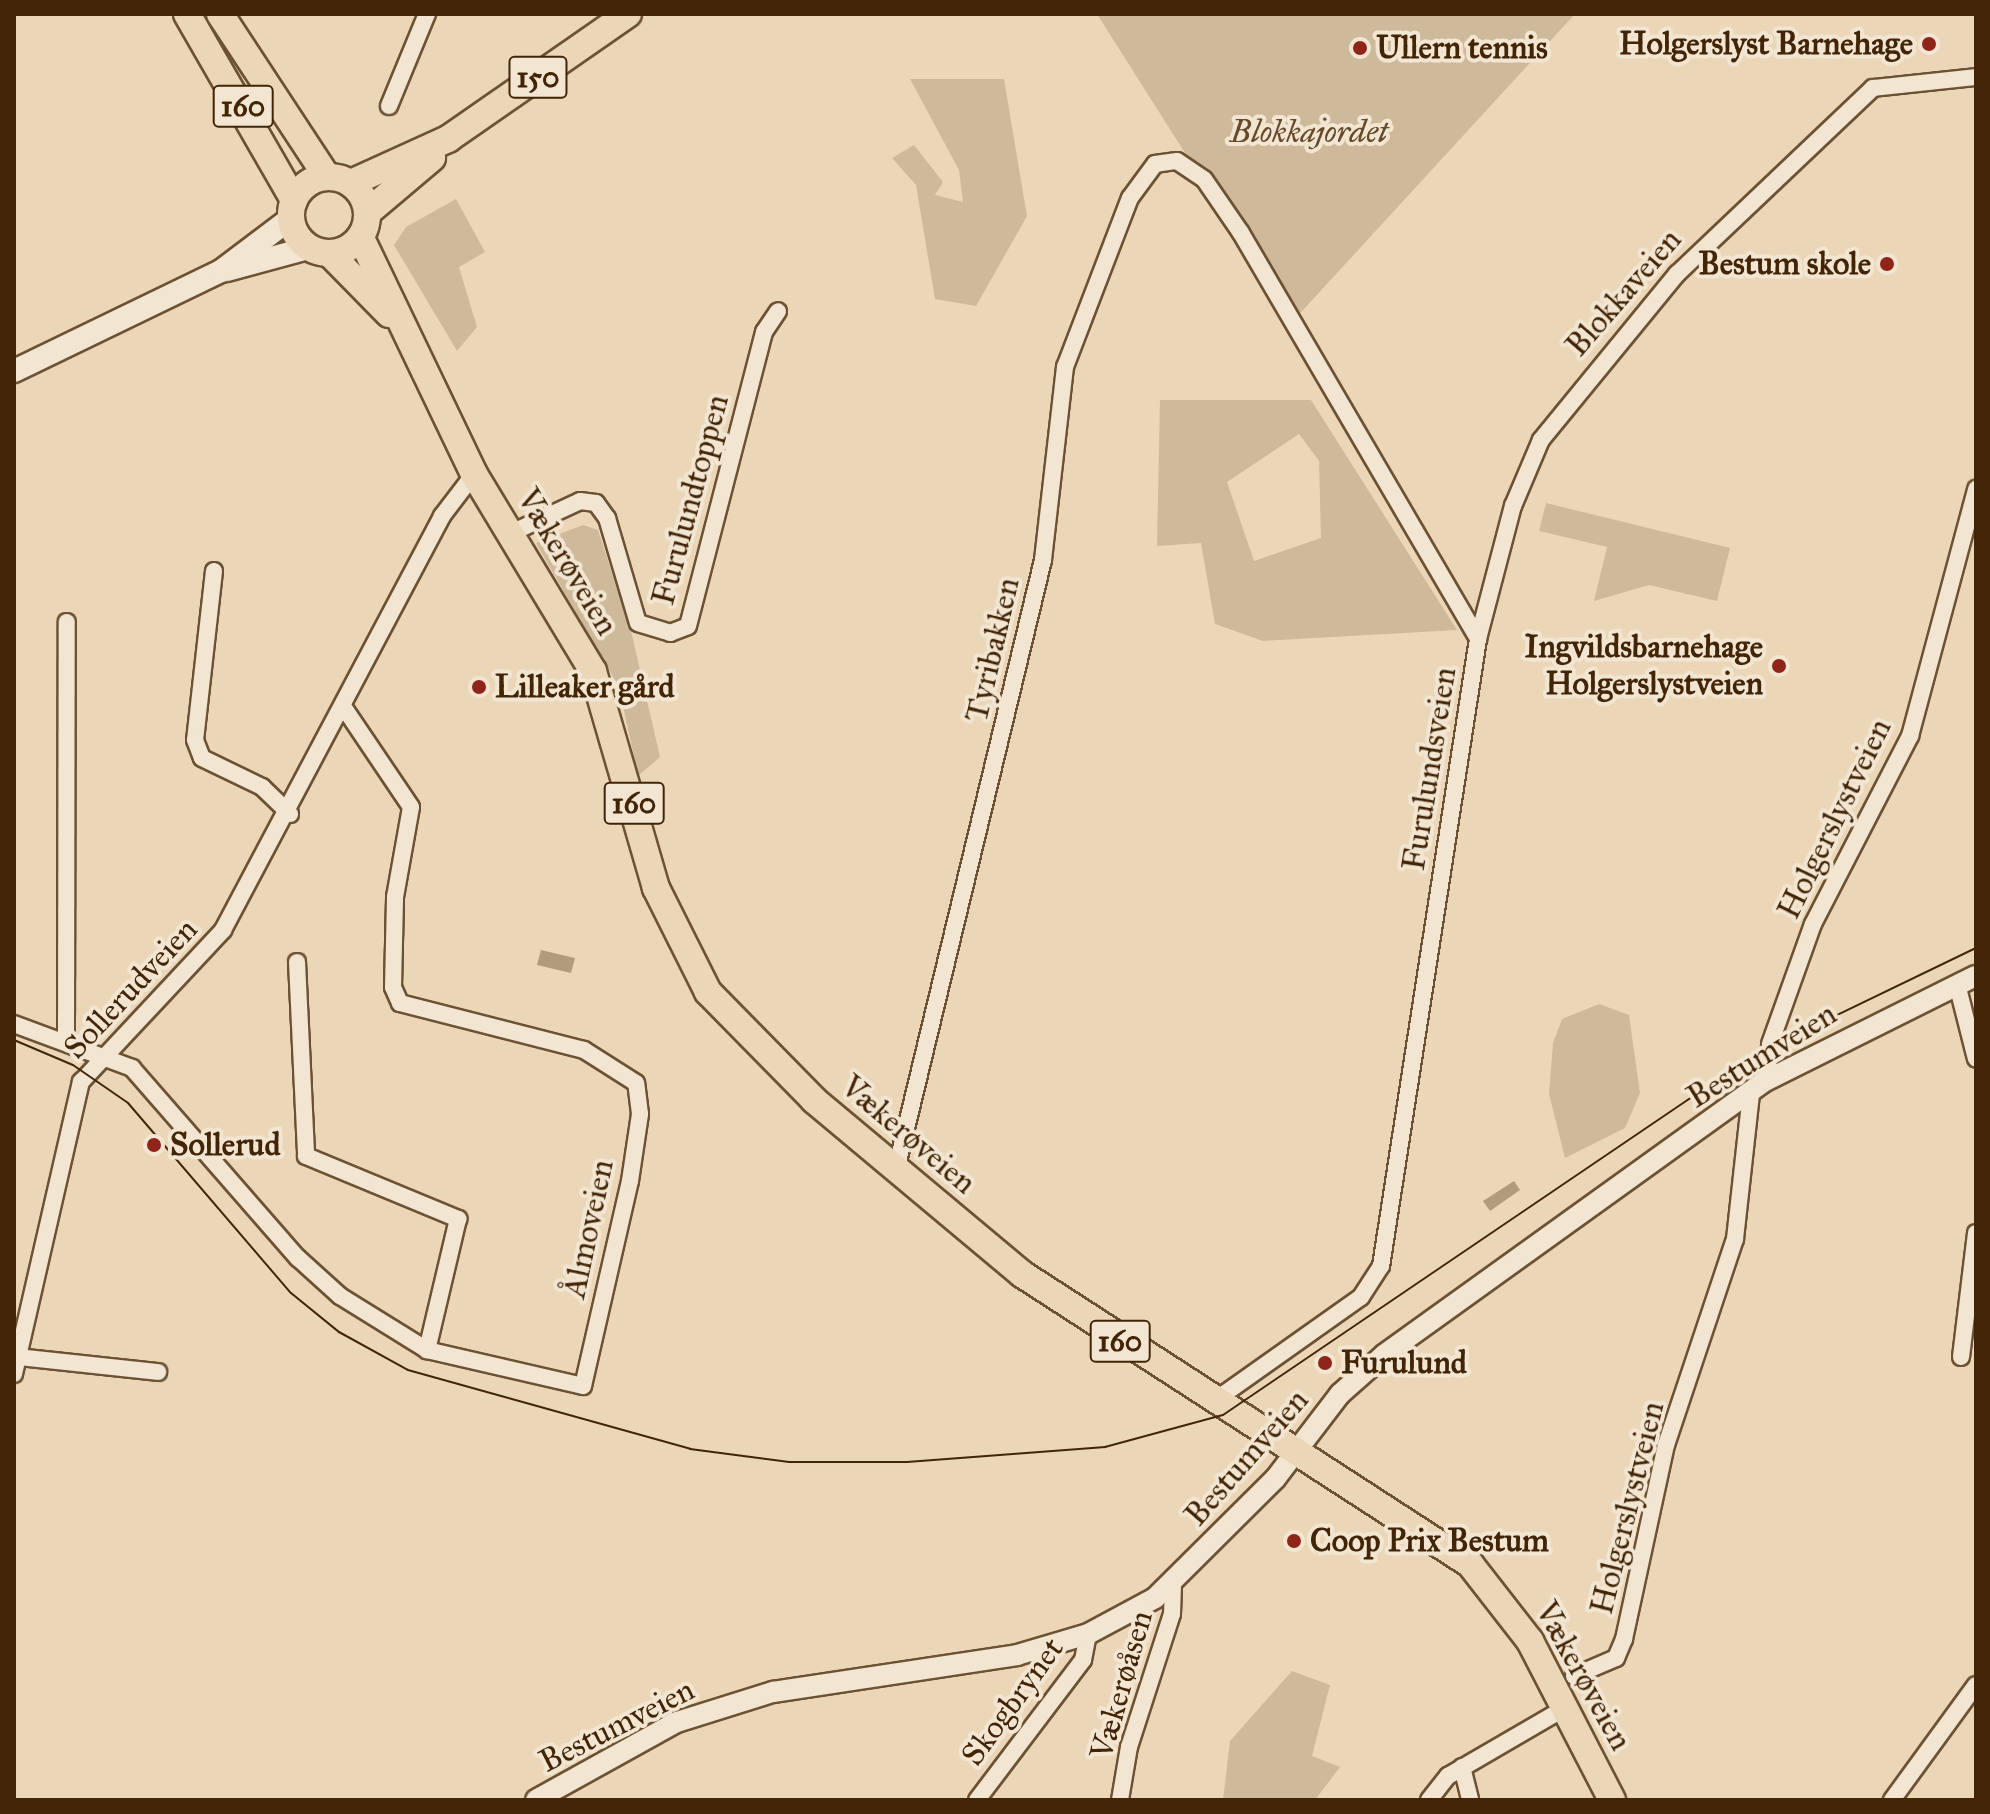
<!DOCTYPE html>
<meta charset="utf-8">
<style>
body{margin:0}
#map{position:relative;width:1990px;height:1814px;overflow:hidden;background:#ebd7b8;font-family:"IM FELL Great Primer",serif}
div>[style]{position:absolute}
.green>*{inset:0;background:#ceb99a}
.water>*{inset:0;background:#b29a7c}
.roads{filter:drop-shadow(2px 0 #6c5233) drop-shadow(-2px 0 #6c5233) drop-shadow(0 2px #6c5233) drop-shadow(0 -2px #6c5233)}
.minor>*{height:16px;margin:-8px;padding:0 8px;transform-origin:8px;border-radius:8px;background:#f2e5d1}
.tertiary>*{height:20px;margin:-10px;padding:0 10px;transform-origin:10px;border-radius:10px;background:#f2e5d1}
.secondary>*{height:22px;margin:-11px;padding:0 11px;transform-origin:11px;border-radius:11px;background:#f2e5d1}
.primary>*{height:26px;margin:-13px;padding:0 13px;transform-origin:13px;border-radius:13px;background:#ebd7b8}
.primary>.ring{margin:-13px;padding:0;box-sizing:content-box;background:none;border:26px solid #ebd7b8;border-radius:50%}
.tram>*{height:2px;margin:-1px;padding:0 1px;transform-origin:1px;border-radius:1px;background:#422507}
.dots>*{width:22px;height:22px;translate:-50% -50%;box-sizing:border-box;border:4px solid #f2e5d1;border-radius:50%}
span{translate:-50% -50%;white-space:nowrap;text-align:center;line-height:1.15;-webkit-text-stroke:8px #f2e5d1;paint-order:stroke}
.shield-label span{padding:2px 6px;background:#f2e5d1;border:2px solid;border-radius:6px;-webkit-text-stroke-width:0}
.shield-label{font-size:30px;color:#422507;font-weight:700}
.poi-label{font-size:32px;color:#422507;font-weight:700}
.right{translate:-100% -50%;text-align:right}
.left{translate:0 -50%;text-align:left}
.park-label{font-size:32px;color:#654a2c;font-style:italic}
.street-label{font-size:32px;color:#422507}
.frame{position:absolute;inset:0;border:16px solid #422507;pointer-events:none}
</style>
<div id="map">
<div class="green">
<i style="clip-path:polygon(1097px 14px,1575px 14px,1292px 322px)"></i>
<i style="clip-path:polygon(910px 79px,1004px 79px,1027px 216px,976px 306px,935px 299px,916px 185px,892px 158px,914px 145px,943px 182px,935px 195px,963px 202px,959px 170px)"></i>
<i style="clip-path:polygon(456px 199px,485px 252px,459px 267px,477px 327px,457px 351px,394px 245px,406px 227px)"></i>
<i style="clip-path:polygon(evenodd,1160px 400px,1311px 400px,1457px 630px,1263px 641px,1215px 624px,1201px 543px,1157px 546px,1160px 400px,1299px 434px,1319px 461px,1321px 538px,1254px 561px,1227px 482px,1299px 434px)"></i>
<i style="clip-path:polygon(1546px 503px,1730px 548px,1717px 601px,1649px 585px,1594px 601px,1607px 547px,1539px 531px)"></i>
<i style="clip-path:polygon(583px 525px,598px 530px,632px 635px,660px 757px,638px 776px,619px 687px,536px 543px)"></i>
<i style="clip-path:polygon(1599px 1004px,1629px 1015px,1640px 1093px,1625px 1128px,1565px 1158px,1549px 1094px,1553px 1043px,1562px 1019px)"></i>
<i style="clip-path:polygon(1292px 1671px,1330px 1685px,1312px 1756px,1340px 1767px,1315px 1800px,1223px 1800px,1230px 1741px)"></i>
</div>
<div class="water">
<i style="clip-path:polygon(541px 950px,575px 958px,571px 973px,537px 965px)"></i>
<i style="clip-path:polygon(1514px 1181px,1520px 1190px,1490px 1211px,1483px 1201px)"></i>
</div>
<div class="roads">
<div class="minor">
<i style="left:389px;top:106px;width:100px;rotate:-67.6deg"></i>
<i style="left:509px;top:534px;width:78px;rotate:-24.9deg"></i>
<i style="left:580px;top:501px;width:16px;rotate:7deg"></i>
<i style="left:596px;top:503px;width:19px;rotate:54deg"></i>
<i style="left:607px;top:518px;width:109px;rotate:73.6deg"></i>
<i style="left:638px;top:623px;width:34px;rotate:17deg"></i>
<i style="left:670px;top:633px;width:19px;rotate:-21deg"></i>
<i style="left:688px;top:626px;width:304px;rotate:-75.5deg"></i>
<i style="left:764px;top:332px;width:25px;rotate:-56deg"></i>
<i style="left:214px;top:571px;width:170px;rotate:96.4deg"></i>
<i style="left:195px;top:740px;width:19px;rotate:69deg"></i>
<i style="left:202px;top:758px;width:67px;rotate:25.8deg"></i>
<i style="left:262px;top:787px;width:39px;rotate:44deg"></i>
<i style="left:1478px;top:639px;width:138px;rotate:-75.3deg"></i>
<i style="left:1513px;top:506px;width:72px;rotate:-67deg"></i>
<i style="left:1541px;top:440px;width:215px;rotate:-50.7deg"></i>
<i style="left:1677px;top:274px;width:270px;rotate:-43.5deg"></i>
<i style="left:1873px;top:88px;width:104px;rotate:-6.1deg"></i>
<i style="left:297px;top:962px;width:194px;rotate:87.3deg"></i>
<i style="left:306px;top:1156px;width:165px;rotate:22.5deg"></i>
<i style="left:458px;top:1219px;width:135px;rotate:103.3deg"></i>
<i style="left:1957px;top:984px;width:77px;rotate:75.8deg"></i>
<i style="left:14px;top:1024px;width:126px;rotate:20.4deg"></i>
<i style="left:132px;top:1068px;width:252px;rotate:48.9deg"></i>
<i style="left:298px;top:1258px;width:57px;rotate:42.1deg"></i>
<i style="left:340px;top:1296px;width:102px;rotate:31.8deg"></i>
<i style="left:427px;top:1350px;width:160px;rotate:13deg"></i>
<i style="left:583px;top:1386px;width:210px;rotate:-77.1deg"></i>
<i style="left:630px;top:1181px;width:68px;rotate:-81.5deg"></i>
<i style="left:640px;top:1114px;width:31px;rotate:-97deg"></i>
<i style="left:636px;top:1083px;width:62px;rotate:-147.6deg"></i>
<i style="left:584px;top:1050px;width:190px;rotate:-165.7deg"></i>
<i style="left:400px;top:1003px;width:17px;rotate:-114deg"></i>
<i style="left:393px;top:987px;width:90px;rotate:-88.7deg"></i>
<i style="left:395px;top:897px;width:91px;rotate:-79.9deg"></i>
<i style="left:411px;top:807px;width:122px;rotate:-124deg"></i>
<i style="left:66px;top:1038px;width:416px;rotate:-89.9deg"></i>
<i style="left:1767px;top:1080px;width:36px;rotate:-85deg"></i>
<i style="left:1770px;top:1044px;width:127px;rotate:-70.3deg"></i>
<i style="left:1813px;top:924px;width:212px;rotate:-62.7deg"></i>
<i style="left:1910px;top:736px;width:256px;rotate:-75deg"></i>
<i style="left:896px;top:1170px;width:627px;rotate:-76.45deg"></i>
<i style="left:1043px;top:560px;width:194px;rotate:-83.5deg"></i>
<i style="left:1065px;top:367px;width:181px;rotate:-69deg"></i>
<i style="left:1130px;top:198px;width:42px;rotate:-53.7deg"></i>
<i style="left:1155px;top:164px;width:22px;rotate:-8deg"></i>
<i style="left:1177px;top:161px;width:32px;rotate:34deg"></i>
<i style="left:1204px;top:179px;width:65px;rotate:55.6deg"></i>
<i style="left:1241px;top:233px;width:470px;rotate:59.7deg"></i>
<i style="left:1478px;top:639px;width:634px;rotate:98.79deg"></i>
<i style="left:1381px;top:1266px;width:37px;rotate:123deg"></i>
<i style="left:1361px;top:1297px;width:180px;rotate:144.7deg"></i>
<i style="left:18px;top:1357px;width:141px;rotate:6.1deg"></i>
<i style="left:1961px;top:1357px;width:125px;rotate:-83.1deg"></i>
<i style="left:14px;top:1374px;width:300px;rotate:-77.1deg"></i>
<i style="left:81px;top:1082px;width:208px;rotate:-46.9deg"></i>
<i style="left:223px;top:930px;width:468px;rotate:-62.1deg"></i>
<i style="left:442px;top:516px;width:53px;rotate:-52.7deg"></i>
<i style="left:1574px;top:1676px;width:46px;rotate:-23.2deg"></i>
<i style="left:1616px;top:1658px;width:21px;rotate:-67deg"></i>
<i style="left:1624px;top:1639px;width:198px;rotate:-77.8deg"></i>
<i style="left:1666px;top:1445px;width:217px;rotate:-71.5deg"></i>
<i style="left:1735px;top:1239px;width:146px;rotate:-83.7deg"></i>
<i style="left:1462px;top:1767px;width:34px;rotate:76deg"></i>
<i style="left:977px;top:1800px;width:176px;rotate:-52.9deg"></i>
<i style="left:1083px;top:1660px;width:26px;rotate:-79deg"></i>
<i style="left:1120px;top:1800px;width:54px;rotate:-80.4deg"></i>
<i style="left:1129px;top:1747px;width:140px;rotate:-72.1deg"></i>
<i style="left:1172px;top:1614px;width:29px;rotate:-88deg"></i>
<i style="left:1429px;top:1800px;width:31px;rotate:-52deg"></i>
<i style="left:1448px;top:1776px;width:135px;rotate:-30.2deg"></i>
<i style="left:1892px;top:1800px;width:142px;rotate:-53.9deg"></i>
</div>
<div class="tertiary">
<i style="left:536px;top:1800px;width:161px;rotate:-29deg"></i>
<i style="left:677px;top:1722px;width:101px;rotate:-17.4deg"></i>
<i style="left:773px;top:1692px;width:247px;rotate:-8.6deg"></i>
<i style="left:1017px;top:1655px;width:74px;rotate:-16.5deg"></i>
<i style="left:1088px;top:1634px;width:76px;rotate:-28.2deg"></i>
<i style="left:1155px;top:1598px;width:169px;rotate:-44.8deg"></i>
<i style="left:1275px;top:1479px;width:107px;rotate:-52.6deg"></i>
<i style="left:1340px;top:1394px;width:60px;rotate:-41.6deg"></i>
<i style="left:1385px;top:1354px;width:470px;rotate:-35.7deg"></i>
<i style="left:1767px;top:1080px;width:233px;rotate:-26.5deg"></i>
</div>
<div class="secondary">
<i style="left:227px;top:270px;width:84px;rotate:-15.2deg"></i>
<i style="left:14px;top:371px;width:230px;rotate:-25.8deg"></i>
<i style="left:221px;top:271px;width:88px;rotate:-37.1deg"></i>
</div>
<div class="primary">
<i style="left:187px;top:14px;width:215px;rotate:60.1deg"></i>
<i style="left:220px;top:14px;width:195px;rotate:56.7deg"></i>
<i class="ring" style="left:291px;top:177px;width:50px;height:50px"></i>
<i style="left:351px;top:183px;width:107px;rotate:-24.4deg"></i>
<i style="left:448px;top:139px;width:219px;rotate:-34.8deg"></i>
<i style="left:368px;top:212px;width:84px;rotate:-40.2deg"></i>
<i style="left:361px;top:238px;width:262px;rotate:64.4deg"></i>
<i style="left:474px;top:474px;width:230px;rotate:58.9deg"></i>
<i style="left:593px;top:671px;width:226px;rotate:73.8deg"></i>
<i style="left:656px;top:888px;width:116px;rotate:63.4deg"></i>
<i style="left:708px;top:992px;width:151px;rotate:45.5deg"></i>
<i style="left:814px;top:1100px;width:271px;rotate:39.9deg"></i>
<i style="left:1022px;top:1274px;width:534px;rotate:32.92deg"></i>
<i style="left:1470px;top:1564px;width:98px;rotate:52.1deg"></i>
<i style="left:1530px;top:1641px;width:179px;rotate:62.7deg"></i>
<i style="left:330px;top:254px;width:84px;rotate:45.5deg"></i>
</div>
</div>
<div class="tram">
<i style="left:14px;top:1040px;width:64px;rotate:23deg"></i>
<i style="left:73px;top:1065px;width:67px;rotate:34.6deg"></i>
<i style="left:128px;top:1103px;width:250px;rotate:49.4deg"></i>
<i style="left:291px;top:1293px;width:62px;rotate:39.1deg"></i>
<i style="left:339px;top:1332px;width:79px;rotate:28.8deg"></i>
<i style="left:408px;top:1370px;width:293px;rotate:15.6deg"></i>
<i style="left:690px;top:1449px;width:100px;rotate:7.5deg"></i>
<i style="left:789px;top:1462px;width:118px"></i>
<i style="left:907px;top:1462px;width:199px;rotate:-4.3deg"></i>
<i style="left:1105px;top:1447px;width:122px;rotate:-15.2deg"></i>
<i style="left:1223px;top:1415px;width:563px;rotate:-34.14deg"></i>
<i style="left:1689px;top:1099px;width:163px;rotate:-29.7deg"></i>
<i style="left:1831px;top:1018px;width:161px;rotate:-25.8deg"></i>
</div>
<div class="dots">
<i style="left:1929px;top:44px;background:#8f2418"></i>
<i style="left:1360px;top:48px;background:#8f2418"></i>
<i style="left:1887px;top:264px;background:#8f2418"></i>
<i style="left:1779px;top:666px;background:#8f2418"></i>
<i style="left:479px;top:687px;background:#8f2418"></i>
<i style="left:154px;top:1145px;background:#8f2418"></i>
<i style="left:1325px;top:1363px;background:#8f2418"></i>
<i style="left:1294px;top:1541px;background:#8f2418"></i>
</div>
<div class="shield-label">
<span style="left:538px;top:77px">150</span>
<span style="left:243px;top:106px">160</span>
<span style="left:634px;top:803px">160</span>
<span style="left:1120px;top:1341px">160</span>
</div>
<div class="poi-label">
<span class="right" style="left:1913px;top:44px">Holgerslyst Barnehage</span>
<span class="left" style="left:1376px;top:48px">Ullern tennis</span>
<span class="right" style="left:1871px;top:264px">Bestum skole</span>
<span class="right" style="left:1763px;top:666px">Ingvildsbarnehage<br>Holgerslystveien</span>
<span class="left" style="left:495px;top:687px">Lilleaker gård</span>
<span class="left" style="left:170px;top:1145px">Sollerud</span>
<span class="left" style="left:1341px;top:1363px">Furulund</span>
<span class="left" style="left:1310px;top:1541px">Coop Prix Bestum</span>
</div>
<div class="park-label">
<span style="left:1309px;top:132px">Blokkajordet</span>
</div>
<div class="street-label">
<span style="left:1624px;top:293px;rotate:-49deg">Blokkaveien</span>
<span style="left:691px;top:500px;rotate:-75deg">Furulundtoppen</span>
<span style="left:567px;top:562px;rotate:59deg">Vækerøveien</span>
<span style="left:993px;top:650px;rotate:-77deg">Tyribakken</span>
<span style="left:1430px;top:769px;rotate:-81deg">Furulundsveien</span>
<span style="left:1835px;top:819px;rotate:-64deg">Holgerslystveien</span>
<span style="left:131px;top:989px;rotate:-47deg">Sollerudveien</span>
<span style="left:1762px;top:1056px;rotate:-32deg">Bestumveien</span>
<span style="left:908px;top:1135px;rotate:40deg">Vækerøveien</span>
<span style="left:589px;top:1229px;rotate:-78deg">Ålmoveien</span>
<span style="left:1247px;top:1458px;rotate:-49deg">Bestumveien</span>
<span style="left:1628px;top:1508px;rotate:-76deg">Holgerslystveien</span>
<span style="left:1583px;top:1676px;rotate:61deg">Vækerøveien</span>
<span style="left:1122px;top:1685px;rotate:-74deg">Vækerøåsen</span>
<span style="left:1013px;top:1702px;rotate:-54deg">Skogbrynet</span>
<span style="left:617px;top:1726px;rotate:-27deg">Bestumveien</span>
</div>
<div class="frame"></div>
</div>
